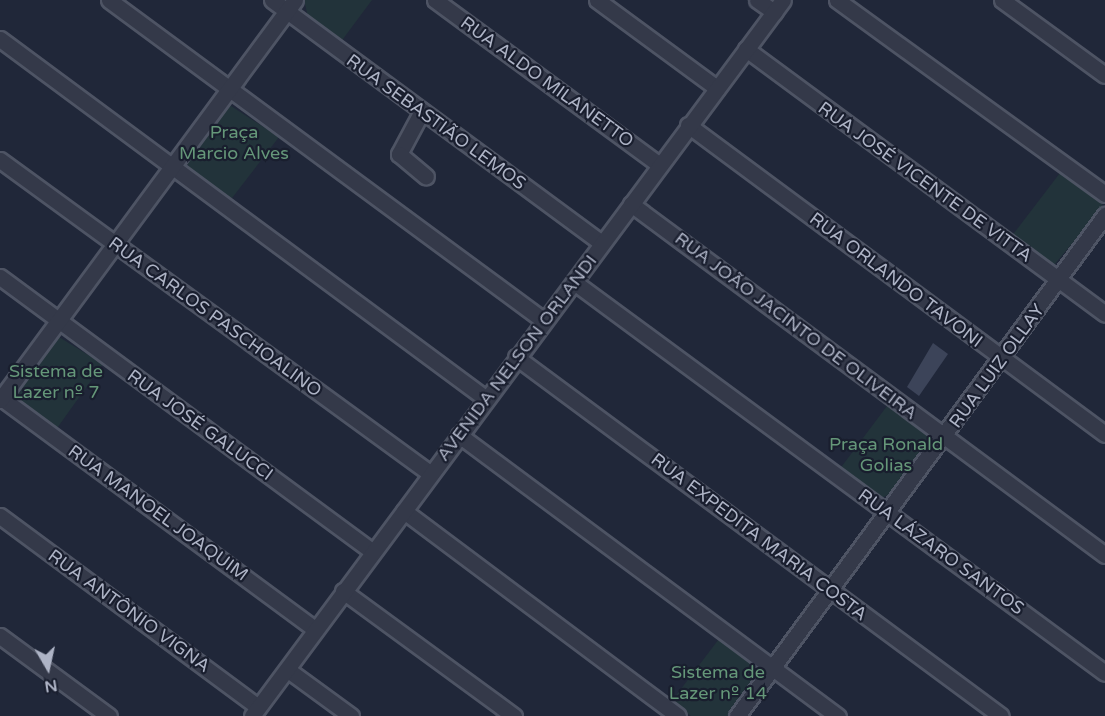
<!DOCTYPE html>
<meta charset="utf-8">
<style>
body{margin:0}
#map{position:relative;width:1105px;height:716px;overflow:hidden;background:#202739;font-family:"Varela Round",sans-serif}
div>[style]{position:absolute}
.green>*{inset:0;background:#22333a}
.building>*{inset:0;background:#3c4459}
.roads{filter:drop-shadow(2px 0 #4e5464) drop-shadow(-2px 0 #4e5464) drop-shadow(0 2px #4e5464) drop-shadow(0 -2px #4e5464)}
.minor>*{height:15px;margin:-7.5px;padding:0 7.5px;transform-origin:7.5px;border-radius:7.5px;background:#343949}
span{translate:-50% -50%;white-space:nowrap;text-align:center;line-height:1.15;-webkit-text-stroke:4.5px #191e2e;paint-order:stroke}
.street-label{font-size:18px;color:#aeb4c6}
.park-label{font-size:18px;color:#659779}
.north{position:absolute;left:18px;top:638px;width:60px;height:60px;-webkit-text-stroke:4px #191e2e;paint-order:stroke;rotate:171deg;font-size:16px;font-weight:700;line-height:24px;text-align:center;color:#aeb4c6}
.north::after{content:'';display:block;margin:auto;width:21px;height:27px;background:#aeb4c6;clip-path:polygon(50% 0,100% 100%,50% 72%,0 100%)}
</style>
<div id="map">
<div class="green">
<i style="clip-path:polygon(304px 0,372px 0,340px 43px,309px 21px)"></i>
<i style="clip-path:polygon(231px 106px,279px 137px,229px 202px,193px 176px,186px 161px,221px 108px)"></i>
<i style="clip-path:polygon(1063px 169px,1100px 196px,1103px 207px,1054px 265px,1011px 237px)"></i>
<i style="clip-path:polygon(59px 337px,103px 364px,55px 431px,24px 408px,17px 393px)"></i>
<i style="clip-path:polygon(890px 402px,930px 438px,895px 491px,882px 498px,839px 470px)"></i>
<i style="clip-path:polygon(722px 635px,755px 661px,756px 674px,727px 716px,691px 716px,671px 702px)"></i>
</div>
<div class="building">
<i style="clip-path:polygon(933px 343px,948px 354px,919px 396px,907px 387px)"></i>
</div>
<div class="roads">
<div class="minor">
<i style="left:109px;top:0;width:539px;rotate:36.4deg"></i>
<i style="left:272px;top:0;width:409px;rotate:36.4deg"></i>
<i style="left:435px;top:0;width:277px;rotate:36.3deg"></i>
<i style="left:597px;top:0;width:149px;rotate:36.3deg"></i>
<i style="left:757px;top:0;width:21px;rotate:35deg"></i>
<i style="left:837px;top:0;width:331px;rotate:35.9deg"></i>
<i style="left:1002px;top:0;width:127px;rotate:36.1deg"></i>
<i style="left:0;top:39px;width:603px;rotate:36.51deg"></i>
<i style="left:746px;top:49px;width:446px;rotate:36.4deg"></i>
<i style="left:422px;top:111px;width:49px;rotate:118.1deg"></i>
<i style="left:399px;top:154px;width:35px;rotate:40deg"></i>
<i style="left:688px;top:125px;width:519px;rotate:36.54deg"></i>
<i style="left:0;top:160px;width:533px;rotate:36.07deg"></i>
<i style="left:631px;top:204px;width:590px;rotate:36.52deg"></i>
<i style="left:0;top:277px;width:461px;rotate:36.4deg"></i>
<i style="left:574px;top:282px;width:659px;rotate:36.37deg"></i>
<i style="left:516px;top:357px;width:603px;rotate:36.51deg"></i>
<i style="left:0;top:397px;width:391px;rotate:36.4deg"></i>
<i style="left:0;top:400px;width:497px;rotate:-53.6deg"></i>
<i style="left:459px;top:435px;width:472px;rotate:36.6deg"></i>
<i style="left:404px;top:511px;width:342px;rotate:36.8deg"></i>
<i style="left:0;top:516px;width:321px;rotate:36.5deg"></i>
<i style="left:343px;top:591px;width:212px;rotate:36.2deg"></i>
<i style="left:0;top:636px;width:135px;rotate:36.3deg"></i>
<i style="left:288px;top:670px;width:78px;rotate:36.1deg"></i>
<i style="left:252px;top:716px;width:891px;rotate:-53.44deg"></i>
<i style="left:737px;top:716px;width:622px;rotate:-53.7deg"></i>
</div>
</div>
<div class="street-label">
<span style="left:547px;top:82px;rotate:36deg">RUA ALDO MILANETTO</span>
<span style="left:436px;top:122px;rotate:36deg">RUA SEBASTIÃO LEMOS</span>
<span style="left:925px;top:182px;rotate:36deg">RUA JOSÉ VICENTE DE VITTA</span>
<span style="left:896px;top:280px;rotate:37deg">RUA ORLANDO TAVONI</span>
<span style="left:215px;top:317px;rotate:36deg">RUA CARLOS PASCHOALINO</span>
<span style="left:796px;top:326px;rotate:37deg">RUA JOÃO JACINTO DE OLIVEIRA</span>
<span style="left:517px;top:358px;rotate:-53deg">AVENIDA NELSON ORLANDI</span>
<span style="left:997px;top:366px;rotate:-54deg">RUA LUIZ OLLAY</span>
<span style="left:200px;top:425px;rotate:36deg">RUA JOSÉ GALUCCI</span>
<span style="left:158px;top:513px;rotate:36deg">RUA MANOEL JOAQUIM</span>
<span style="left:759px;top:537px;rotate:37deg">RUA EXPEDITA MARIA COSTA</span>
<span style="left:941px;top:552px;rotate:36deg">RUA LÁZARO SANTOS</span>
<span style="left:129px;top:611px;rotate:36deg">RUA ANTÔNIO VIGNA</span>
</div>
<div class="park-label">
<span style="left:234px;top:143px">Praça<br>Marcio Alves</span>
<span style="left:56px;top:382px">Sistema de<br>Lazer nº 7</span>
<span style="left:886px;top:455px">Praça Ronald<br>Golias</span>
<span style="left:718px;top:683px">Sistema de<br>Lazer nº 14</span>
</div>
<div class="north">N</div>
</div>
